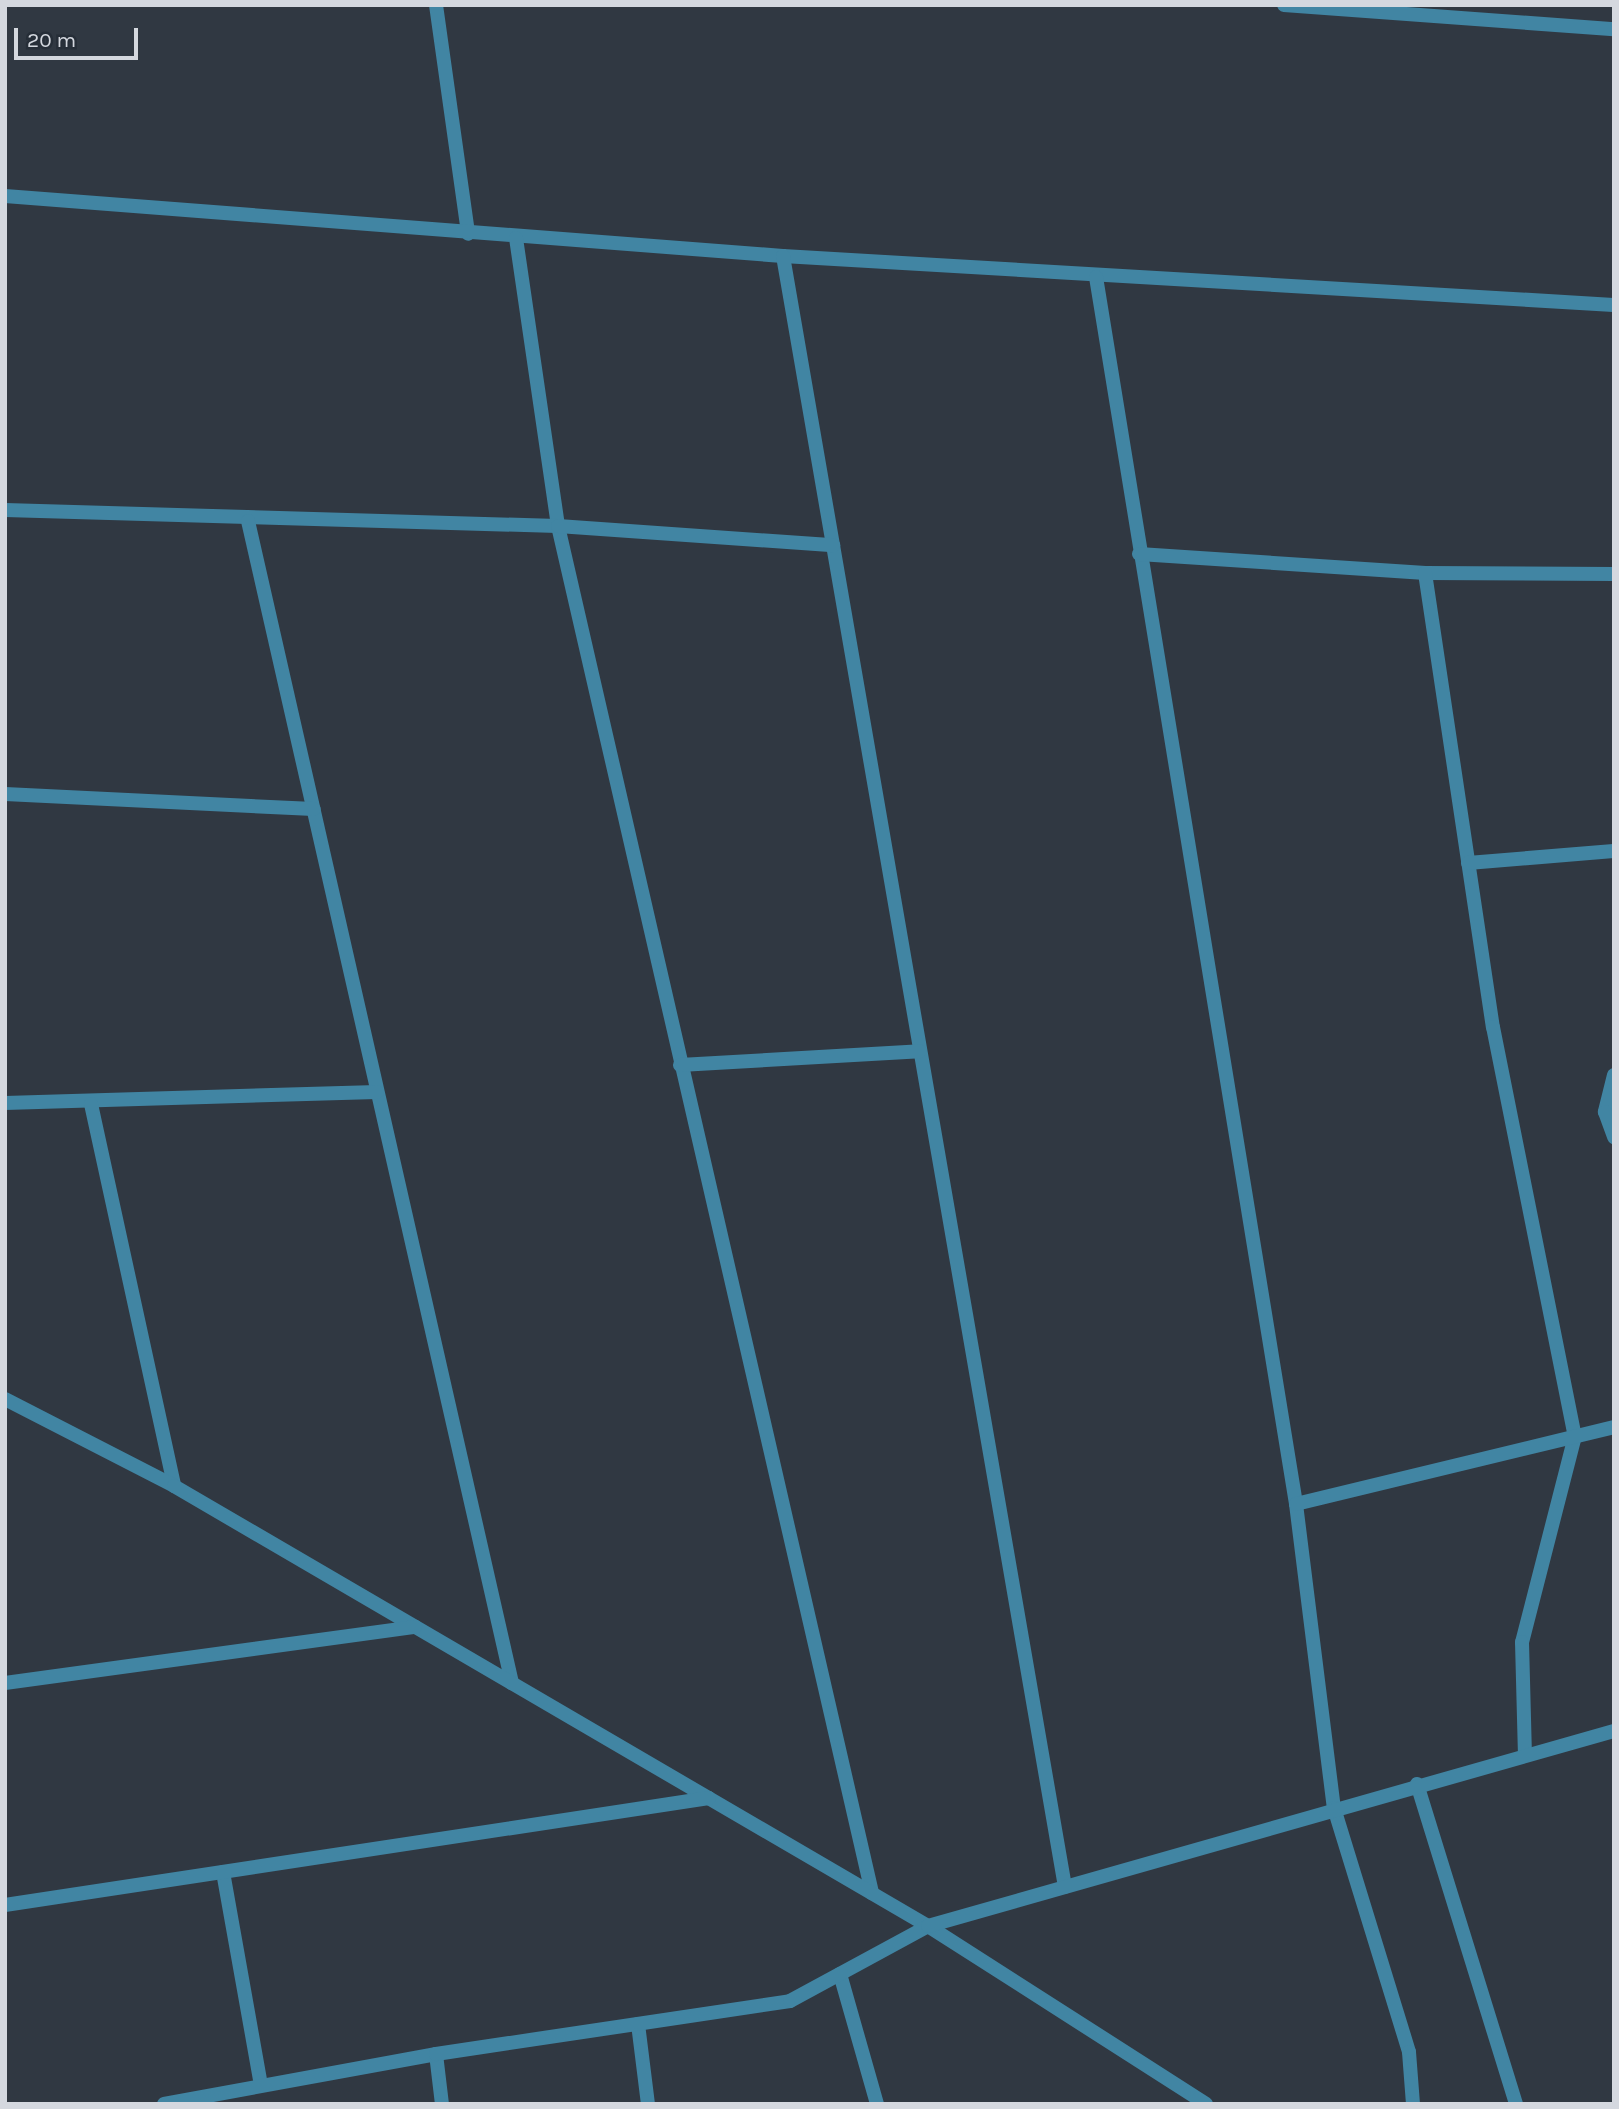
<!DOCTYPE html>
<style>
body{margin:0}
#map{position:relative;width:1619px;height:2109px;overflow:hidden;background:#303842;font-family:Karla,sans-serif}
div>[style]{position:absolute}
.minor>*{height:14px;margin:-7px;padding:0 7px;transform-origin:7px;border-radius:7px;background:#4185a3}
span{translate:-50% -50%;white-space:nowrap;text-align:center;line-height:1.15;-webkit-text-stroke:5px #262e38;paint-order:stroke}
.frame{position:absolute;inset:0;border:7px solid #d4d8df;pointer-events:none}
.scale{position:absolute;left:14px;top:28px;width:124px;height:32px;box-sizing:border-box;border:4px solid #d4d8df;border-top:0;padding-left:9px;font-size:21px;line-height:24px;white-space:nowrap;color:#d4d8df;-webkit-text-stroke:5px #262e38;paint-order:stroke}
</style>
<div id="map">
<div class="minor">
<i style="left:436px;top:5px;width:231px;rotate:82deg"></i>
<i style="left:1284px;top:5px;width:331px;rotate:4.2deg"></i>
<i style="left:5px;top:196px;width:780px;rotate:4.41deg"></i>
<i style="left:783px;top:256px;width:832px;rotate:3.37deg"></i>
<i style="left:516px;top:238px;width:291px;rotate:81.7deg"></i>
<i style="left:558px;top:526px;width:1403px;rotate:77.06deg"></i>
<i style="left:783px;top:256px;width:1655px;rotate:80.19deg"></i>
<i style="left:1096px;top:277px;width:1243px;rotate:80.74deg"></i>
<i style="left:1296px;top:1504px;width:306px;rotate:82.9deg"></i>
<i style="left:1334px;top:1808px;width:255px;rotate:72.9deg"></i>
<i style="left:1409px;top:2052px;width:52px;rotate:85.6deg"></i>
<i style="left:5px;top:510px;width:553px;rotate:1.66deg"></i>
<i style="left:558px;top:526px;width:276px;rotate:4deg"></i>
<i style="left:248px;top:521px;width:1192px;rotate:77.2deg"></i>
<i style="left:1139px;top:554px;width:287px;rotate:3.8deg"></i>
<i style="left:1425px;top:573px;width:189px;rotate:0.3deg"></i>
<i style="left:1425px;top:573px;width:459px;rotate:81.5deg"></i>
<i style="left:1493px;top:1027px;width:417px;rotate:78.7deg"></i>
<i style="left:1575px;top:1436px;width:213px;rotate:104.4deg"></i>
<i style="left:1522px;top:1642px;width:111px;rotate:88.5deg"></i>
<i style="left:5px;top:794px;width:309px;rotate:2.8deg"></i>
<i style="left:1468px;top:863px;width:146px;rotate:-4.7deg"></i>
<i style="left:680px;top:1065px;width:240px;rotate:-3.3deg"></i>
<i style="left:1614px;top:1075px;width:38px;rotate:104deg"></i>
<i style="left:1605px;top:1112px;width:27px;rotate:70deg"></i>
<i style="left:5px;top:1103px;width:372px;rotate:-1.7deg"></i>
<i style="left:91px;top:1104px;width:391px;rotate:77.7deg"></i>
<i style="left:5px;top:1399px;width:190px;rotate:27.2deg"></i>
<i style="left:174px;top:1486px;width:873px;rotate:30.27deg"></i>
<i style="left:928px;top:1926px;width:330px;rotate:32.6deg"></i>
<i style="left:1296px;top:1504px;width:327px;rotate:-13.6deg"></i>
<i style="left:5px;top:1683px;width:414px;rotate:-7.8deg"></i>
<i style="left:1417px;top:1784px;width:335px;rotate:72.8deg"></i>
<i style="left:223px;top:1872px;width:216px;rotate:79.9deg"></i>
<i style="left:5px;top:1905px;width:712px;rotate:-8.64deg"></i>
<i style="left:840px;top:1974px;width:135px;rotate:74.1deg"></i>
<i style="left:638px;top:2024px;width:81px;rotate:82.9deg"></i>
<i style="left:436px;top:2054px;width:50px;rotate:83.2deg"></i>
<i style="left:164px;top:2104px;width:277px;rotate:-10.4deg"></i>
<i style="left:436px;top:2054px;width:358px;rotate:-8.5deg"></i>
<i style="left:790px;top:2001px;width:157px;rotate:-28.5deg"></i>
<i style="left:928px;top:1926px;width:713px;rotate:-15.87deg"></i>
</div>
<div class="frame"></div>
<div class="scale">20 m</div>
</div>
